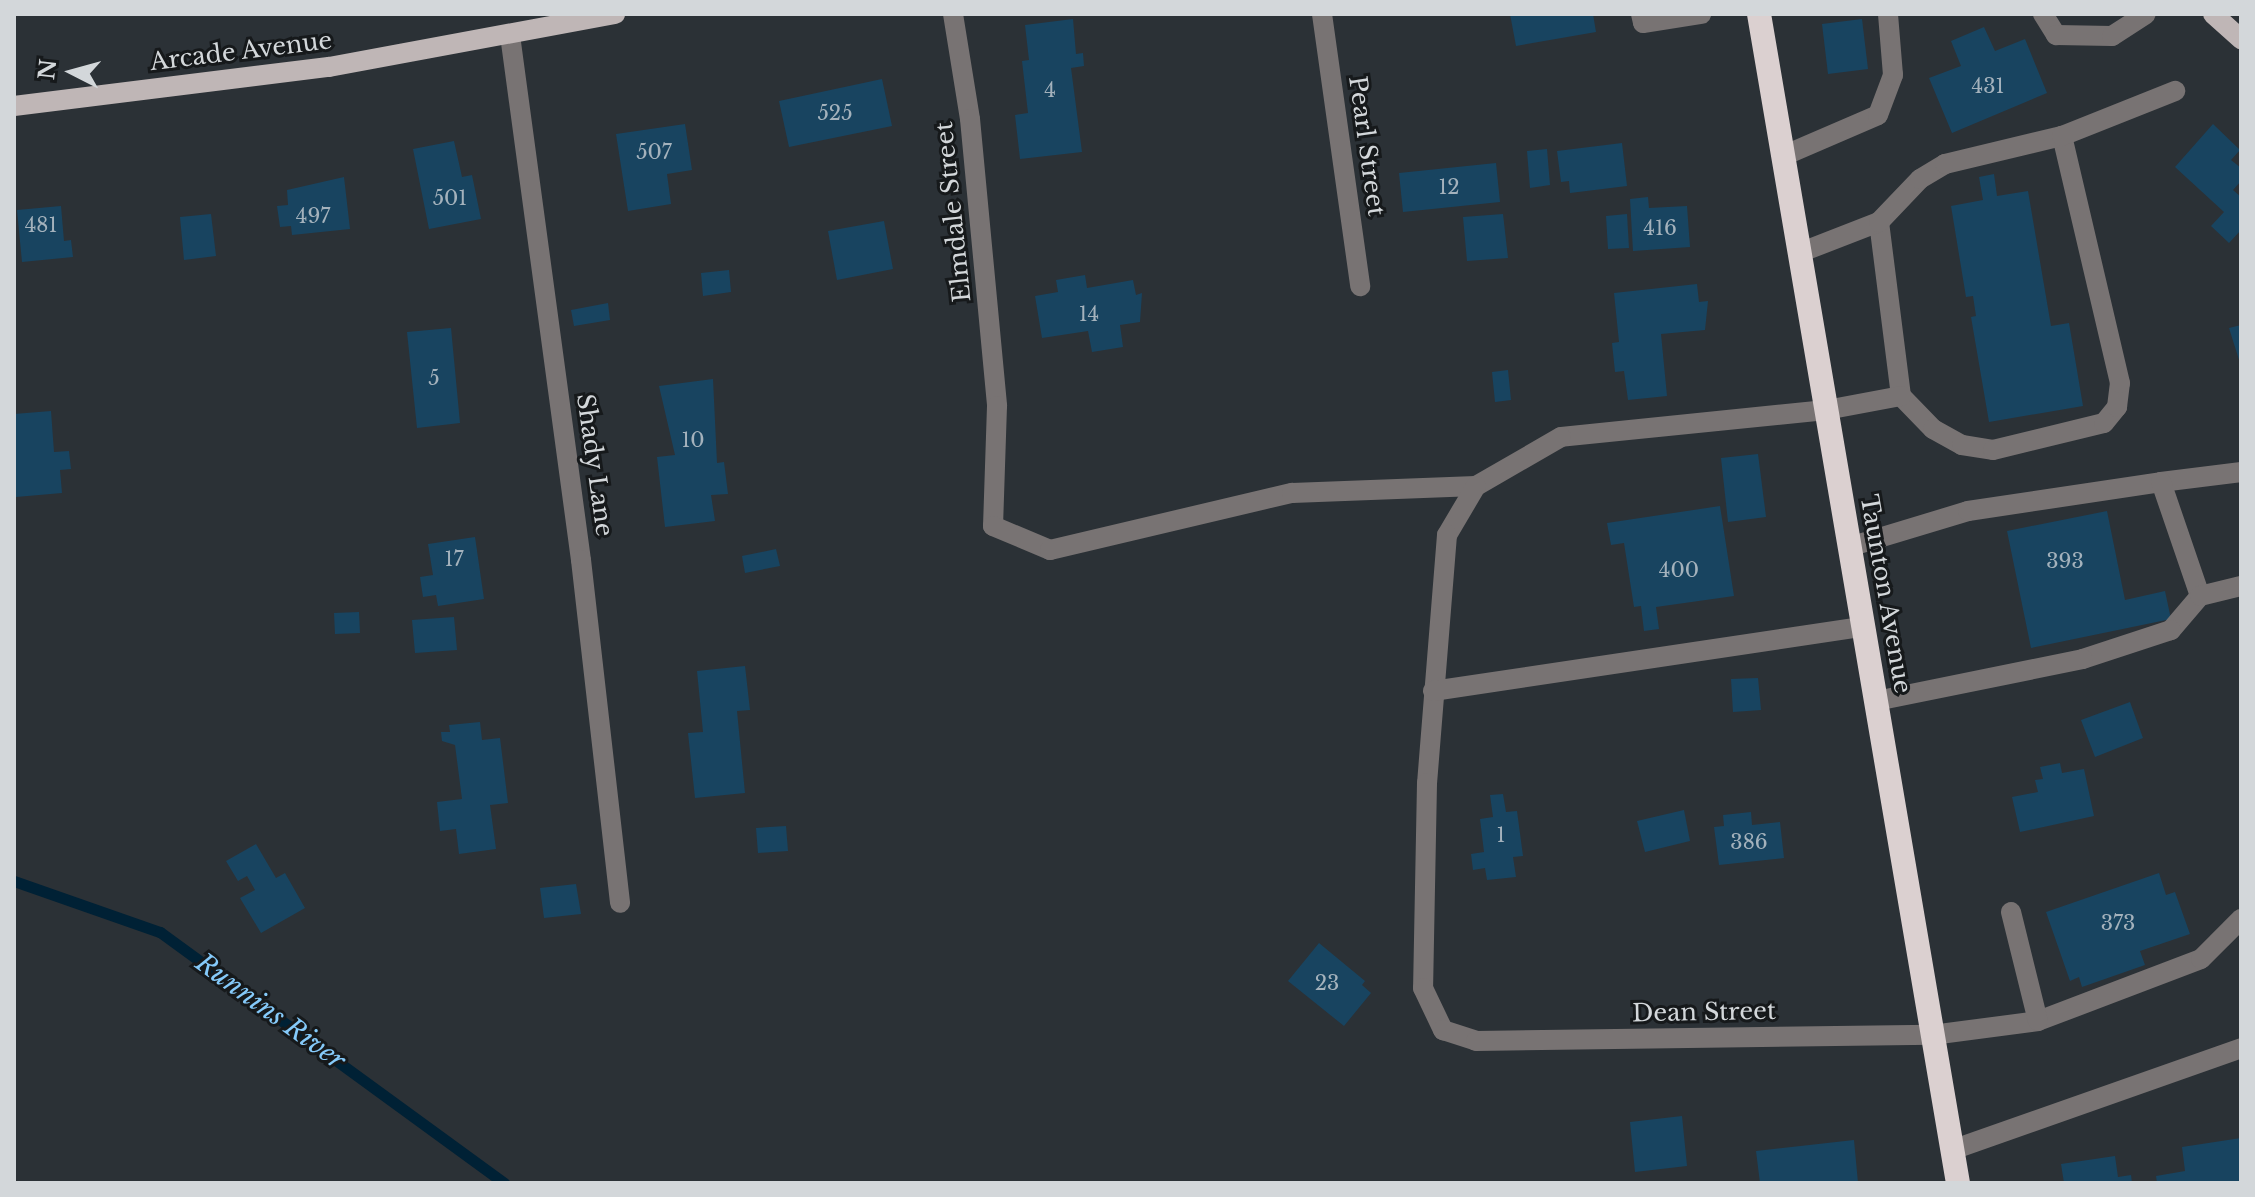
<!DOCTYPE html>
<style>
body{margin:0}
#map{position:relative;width:2255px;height:1197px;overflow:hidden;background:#2b3136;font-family:"Libre Baskerville",serif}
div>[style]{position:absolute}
.stream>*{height:11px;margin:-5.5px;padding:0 5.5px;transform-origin:5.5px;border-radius:5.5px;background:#002135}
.building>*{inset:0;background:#184460}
.minor>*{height:20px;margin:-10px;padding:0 10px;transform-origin:10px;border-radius:10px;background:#787373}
.major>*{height:20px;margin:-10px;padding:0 10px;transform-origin:10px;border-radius:10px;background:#bfb6b6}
.highway>*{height:24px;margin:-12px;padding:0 12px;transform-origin:12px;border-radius:12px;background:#dbd0d0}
span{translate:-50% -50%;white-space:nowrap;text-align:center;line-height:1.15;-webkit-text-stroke:6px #16191b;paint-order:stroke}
.number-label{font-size:20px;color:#a4b2bc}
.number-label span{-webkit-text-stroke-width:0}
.street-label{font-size:24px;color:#d3d7da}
.water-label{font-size:26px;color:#85cafa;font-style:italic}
.frame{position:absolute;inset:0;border:16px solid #d3d7da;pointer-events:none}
.north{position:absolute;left:32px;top:32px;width:80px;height:80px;-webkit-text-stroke:6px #16191b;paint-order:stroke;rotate:276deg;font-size:22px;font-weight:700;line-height:32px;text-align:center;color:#d3d7da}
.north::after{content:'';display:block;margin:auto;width:28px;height:36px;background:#d3d7da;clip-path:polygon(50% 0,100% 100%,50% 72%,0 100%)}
</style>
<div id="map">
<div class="stream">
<i style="left:14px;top:881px;width:155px;rotate:19.3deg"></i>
<i style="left:160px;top:932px;width:426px;rotate:36.1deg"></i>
</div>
<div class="building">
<i style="clip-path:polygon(1510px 14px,1593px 14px,1596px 32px,1516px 46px)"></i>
<i style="clip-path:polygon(1073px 19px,1076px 54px,1083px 53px,1084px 66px,1071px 68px,1082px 152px,1020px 159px,1015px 115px,1028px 113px,1022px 61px,1029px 60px,1025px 25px)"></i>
<i style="clip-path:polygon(1862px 19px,1868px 69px,1828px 74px,1822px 24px)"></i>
<i style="clip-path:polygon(1984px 27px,1995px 51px,2025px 39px,2047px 93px,1952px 133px,1929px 78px,1961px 66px,1951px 41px)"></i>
<i style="clip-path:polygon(882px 79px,892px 126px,789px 147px,779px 101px)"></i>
<i style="clip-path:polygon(685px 124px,692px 170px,667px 174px,671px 204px,628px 211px,616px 134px)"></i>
<i style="clip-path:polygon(2213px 124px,2240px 150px,2231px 160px,2241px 168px,2241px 181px,2233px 190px,2241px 197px,2241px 230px,2229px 243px,2211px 226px,2224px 212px,2175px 167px)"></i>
<i style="clip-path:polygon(454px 141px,462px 177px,472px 175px,481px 219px,429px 229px,413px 149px)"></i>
<i style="clip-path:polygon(1622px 143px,1627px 186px,1570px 193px,1569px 181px,1561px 182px,1557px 151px)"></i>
<i style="clip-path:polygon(1547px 149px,1550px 185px,1530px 188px,1527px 151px)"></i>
<i style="clip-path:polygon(1496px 163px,1500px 202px,1403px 212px,1399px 173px)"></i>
<i style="clip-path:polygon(1994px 174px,1997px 196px,2028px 191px,2051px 326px,2069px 323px,2083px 406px,1989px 422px,1971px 317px,1976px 316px,1973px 296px,1966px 297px,1951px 206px,1983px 200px,1979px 177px)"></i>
<i style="clip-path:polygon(344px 177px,350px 229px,292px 235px,291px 226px,280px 227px,277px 206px,288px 205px,287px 190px)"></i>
<i style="clip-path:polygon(1648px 197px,1649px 208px,1687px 206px,1690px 247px,1633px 251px,1630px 199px)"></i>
<i style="clip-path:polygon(61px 206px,64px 241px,71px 240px,73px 257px,22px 262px,17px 210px)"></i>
<i style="clip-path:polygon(211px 214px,216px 256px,184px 260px,180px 217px)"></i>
<i style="clip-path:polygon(1503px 214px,1508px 258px,1467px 261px,1463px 217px)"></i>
<i style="clip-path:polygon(1627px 214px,1629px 248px,1608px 249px,1606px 216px)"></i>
<i style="clip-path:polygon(884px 221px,893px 269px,837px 280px,828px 231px)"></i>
<i style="clip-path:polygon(729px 270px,731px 292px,703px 296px,701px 273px)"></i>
<i style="clip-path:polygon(1085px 275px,1087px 288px,1133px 280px,1136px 295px,1142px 293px,1140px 322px,1120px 325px,1123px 347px,1092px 352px,1088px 331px,1042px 338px,1035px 296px,1058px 292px,1056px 280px)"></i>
<i style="clip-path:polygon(1697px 284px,1699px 302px,1708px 301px,1705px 330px,1661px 334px,1667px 396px,1628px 400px,1624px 371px,1615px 372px,1612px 343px,1619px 342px,1614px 293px)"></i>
<i style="clip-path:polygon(608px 303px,610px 320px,574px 326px,571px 310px)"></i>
<i style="clip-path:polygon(2241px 325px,2241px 363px,2240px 363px,2229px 328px)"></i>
<i style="clip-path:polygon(451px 328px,460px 423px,417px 428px,407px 332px)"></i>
<i style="clip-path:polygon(1508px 370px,1511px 400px,1495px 402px,1492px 372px)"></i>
<i style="clip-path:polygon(713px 379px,717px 463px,724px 462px,728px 494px,711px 495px,715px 521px,665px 527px,657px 457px,675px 455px,659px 386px)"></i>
<i style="clip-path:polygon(51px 411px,54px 452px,69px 451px,71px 469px,60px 470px,62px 493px,16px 497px,14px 414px)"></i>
<i style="clip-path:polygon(1758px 454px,1766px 517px,1728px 522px,1721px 458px)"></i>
<i style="clip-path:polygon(1720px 506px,1734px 596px,1656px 607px,1659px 629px,1644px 631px,1641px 606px,1634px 607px,1624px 543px,1611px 545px,1607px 523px)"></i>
<i style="clip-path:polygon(2107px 511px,2125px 600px,2165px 591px,2171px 619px,2031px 648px,2007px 531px)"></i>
<i style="clip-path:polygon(475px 537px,484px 599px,438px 606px,436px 595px,423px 597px,420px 577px,433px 575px,428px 544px)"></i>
<i style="clip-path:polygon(776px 549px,780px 566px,745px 573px,742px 556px)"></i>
<i style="clip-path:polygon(359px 612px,360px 633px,335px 634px,334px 613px)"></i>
<i style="clip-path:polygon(454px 617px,457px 650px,415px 653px,412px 620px)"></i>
<i style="clip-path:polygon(745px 666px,750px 710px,737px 711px,745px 793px,695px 798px,688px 733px,703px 732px,697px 671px)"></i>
<i style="clip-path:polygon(1758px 678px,1761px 710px,1733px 712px,1731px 679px)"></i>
<i style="clip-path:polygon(2130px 702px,2143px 738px,2095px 757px,2081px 720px)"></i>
<i style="clip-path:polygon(480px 722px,482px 740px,500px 738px,508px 803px,490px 805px,496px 849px,459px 854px,456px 829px,440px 831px,437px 802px,462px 799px,455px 745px,442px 741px,441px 732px,450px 732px,449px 725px)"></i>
<i style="clip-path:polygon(2060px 763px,2062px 773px,2084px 769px,2094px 816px,2020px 832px,2012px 797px,2038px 792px,2035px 780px,2043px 779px,2040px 767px)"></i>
<i style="clip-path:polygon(1503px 794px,1506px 812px,1517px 811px,1523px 856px,1513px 857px,1516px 877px,1487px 880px,1485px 868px,1473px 870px,1471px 854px,1484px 852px,1480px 819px,1493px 817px,1490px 795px)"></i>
<i style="clip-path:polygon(1684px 810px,1690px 841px,1645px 852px,1637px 821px)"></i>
<i style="clip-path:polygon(1751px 812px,1752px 825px,1780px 822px,1784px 858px,1719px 865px,1714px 827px,1724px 826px,1723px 815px)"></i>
<i style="clip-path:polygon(786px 826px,788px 851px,758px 853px,756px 828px)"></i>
<i style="clip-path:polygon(256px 844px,276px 878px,285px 873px,305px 908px,261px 933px,240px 898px,255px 890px,247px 876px,238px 881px,226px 861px)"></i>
<i style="clip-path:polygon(2159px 873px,2166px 895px,2175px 892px,2190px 934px,2140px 951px,2145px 965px,2082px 987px,2079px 977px,2070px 981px,2046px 912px)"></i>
<i style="clip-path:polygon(576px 884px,581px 914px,544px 918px,540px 888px)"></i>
<i style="clip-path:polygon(1319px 943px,1365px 981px,1362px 985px,1371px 993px,1344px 1026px,1288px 981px)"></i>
<i style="clip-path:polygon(1682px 1116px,1687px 1166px,1635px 1172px,1630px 1122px)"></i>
<i style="clip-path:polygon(2241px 1138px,2241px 1183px,2157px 1183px,2156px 1176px,2185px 1171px,2182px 1147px)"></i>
<i style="clip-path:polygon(1854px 1140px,1858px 1183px,1760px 1183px,1756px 1151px)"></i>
<i style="clip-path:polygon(2115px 1156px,2118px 1177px,2131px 1175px,2132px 1183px,2064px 1183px,2061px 1164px)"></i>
</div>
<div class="minor">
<i style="left:953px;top:14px;width:106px;rotate:80.8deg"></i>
<i style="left:970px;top:119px;width:288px;rotate:84.6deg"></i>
<i style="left:997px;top:406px;width:120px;rotate:91.9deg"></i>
<i style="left:993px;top:526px;width:62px;rotate:22.8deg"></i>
<i style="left:1050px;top:550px;width:249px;rotate:-13.3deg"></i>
<i style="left:1292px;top:493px;width:184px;rotate:-2.2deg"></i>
<i style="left:1322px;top:14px;width:275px;rotate:82deg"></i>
<i style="left:1641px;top:14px;width:9px;rotate:77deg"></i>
<i style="left:1643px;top:23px;width:59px;rotate:-8.8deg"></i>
<i style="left:2043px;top:14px;width:25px;rotate:58deg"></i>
<i style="left:2056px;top:35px;width:56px;rotate:1deg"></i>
<i style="left:2112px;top:36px;width:40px;rotate:-32.9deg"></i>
<i style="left:510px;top:35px;width:530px;rotate:82.3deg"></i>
<i style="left:581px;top:560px;width:345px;rotate:83.5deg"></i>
<i style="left:1783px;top:156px;width:103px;rotate:-23.3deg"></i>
<i style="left:1878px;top:115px;width:43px;rotate:-69.4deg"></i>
<i style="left:1893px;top:75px;width:61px;rotate:-94.7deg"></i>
<i style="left:1879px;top:222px;width:175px;rotate:82.8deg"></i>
<i style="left:1901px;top:396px;width:46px;rotate:45.9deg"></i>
<i style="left:1933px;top:429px;width:33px;rotate:29deg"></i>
<i style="left:1962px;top:445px;width:31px;rotate:9deg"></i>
<i style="left:1993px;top:450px;width:114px;rotate:-13.7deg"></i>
<i style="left:2104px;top:423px;width:21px;rotate:-51deg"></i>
<i style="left:2117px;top:407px;width:24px;rotate:-83deg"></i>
<i style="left:2120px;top:383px;width:254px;rotate:-103.2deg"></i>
<i style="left:1799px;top:253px;width:86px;rotate:-21.2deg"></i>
<i style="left:1879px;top:222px;width:59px;rotate:-46.4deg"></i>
<i style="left:1920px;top:179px;width:29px;rotate:-31deg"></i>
<i style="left:1945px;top:164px;width:120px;rotate:-13.5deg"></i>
<i style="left:2062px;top:136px;width:122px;rotate:-21.7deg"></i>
<i style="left:1901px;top:396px;width:76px;rotate:169.4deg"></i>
<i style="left:1826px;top:410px;width:266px;rotate:174.2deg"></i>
<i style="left:1561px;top:437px;width:98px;rotate:150deg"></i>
<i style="left:1476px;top:486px;width:57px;rotate:120.6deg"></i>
<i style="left:1447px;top:535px;width:249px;rotate:94.6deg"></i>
<i style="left:1427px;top:783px;width:205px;rotate:91.1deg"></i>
<i style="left:1423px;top:988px;width:47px;rotate:64.5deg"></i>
<i style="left:1443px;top:1030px;width:35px;rotate:18deg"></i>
<i style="left:1476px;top:1041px;width:456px;rotate:-0.8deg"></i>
<i style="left:1932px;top:1035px;width:107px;rotate:-7.5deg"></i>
<i style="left:2038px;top:1021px;width:174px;rotate:-20.8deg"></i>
<i style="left:2201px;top:959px;width:57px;rotate:-45deg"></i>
<i style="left:2161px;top:482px;width:81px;rotate:-7.1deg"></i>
<i style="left:1849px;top:547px;width:124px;rotate:-16.8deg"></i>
<i style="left:1968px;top:511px;width:195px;rotate:-8.5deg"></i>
<i style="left:2161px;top:482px;width:120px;rotate:71.1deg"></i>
<i style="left:2200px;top:596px;width:45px;rotate:130.5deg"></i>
<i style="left:2171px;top:630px;width:93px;rotate:161.8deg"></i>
<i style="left:2083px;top:659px;width:211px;rotate:168.5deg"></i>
<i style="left:2200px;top:596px;width:42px;rotate:-13.7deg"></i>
<i style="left:1433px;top:691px;width:435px;rotate:-8.5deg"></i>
<i style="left:2011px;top:912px;width:112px;rotate:76.1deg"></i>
<i style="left:1952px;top:1150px;width:306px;rotate:-19.4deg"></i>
</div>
<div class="major">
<i style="left:2213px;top:14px;width:38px;rotate:42deg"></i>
<i style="left:14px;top:106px;width:317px;rotate:-7.1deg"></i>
<i style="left:329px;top:67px;width:291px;rotate:-10.5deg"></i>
</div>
<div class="highway">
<i style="left:1759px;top:14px;width:1186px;rotate:80.34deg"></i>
</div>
<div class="number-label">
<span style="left:1988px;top:86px">431</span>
<span style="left:1050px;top:90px">4</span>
<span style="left:835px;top:113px">525</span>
<span style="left:654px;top:152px">507</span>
<span style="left:1449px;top:187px">12</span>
<span style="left:450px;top:198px">501</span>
<span style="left:313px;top:216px">497</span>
<span style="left:41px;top:225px">481</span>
<span style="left:1660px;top:228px">416</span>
<span style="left:1089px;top:314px">14</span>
<span style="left:434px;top:378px">5</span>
<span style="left:693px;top:440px">10</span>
<span style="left:454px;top:559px">17</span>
<span style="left:2065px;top:561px">393</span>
<span style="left:1679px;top:570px">400</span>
<span style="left:1501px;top:835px">1</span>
<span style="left:1749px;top:842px">386</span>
<span style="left:2118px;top:923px">373</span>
<span style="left:1327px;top:983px">23</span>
</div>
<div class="street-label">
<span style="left:241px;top:51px;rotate:-7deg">Arcade Avenue</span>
<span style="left:1367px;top:146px;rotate:82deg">Pearl Street</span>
<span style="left:953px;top:212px;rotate:-96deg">Elmdale Street</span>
<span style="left:595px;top:465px;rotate:82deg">Shady Lane</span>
<span style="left:1886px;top:594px;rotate:80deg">Taunton Avenue</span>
<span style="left:1704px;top:1012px;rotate:-1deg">Dean Street</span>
</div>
<div class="water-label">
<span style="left:270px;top:1012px;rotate:36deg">Runnins River</span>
</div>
<div class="frame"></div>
<div class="north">N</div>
</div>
